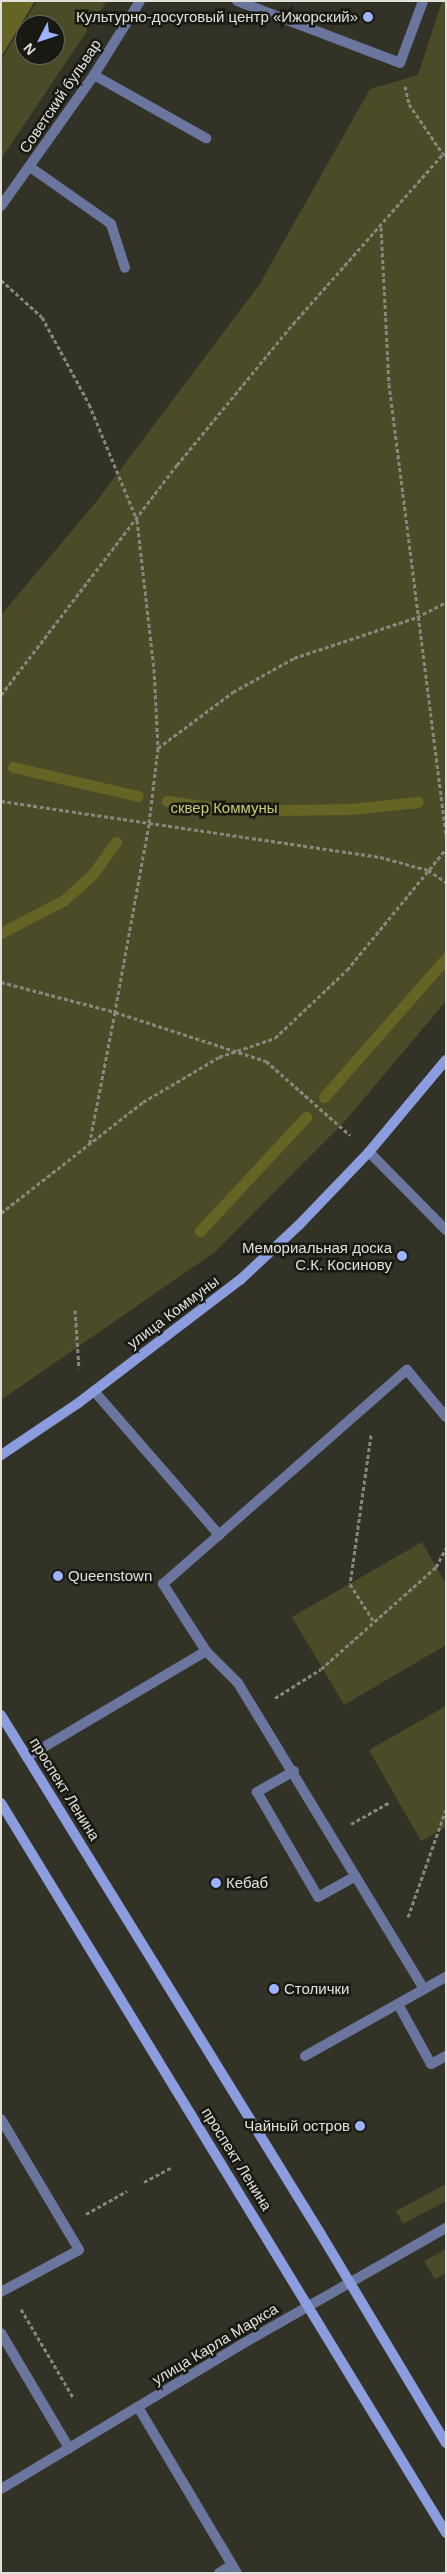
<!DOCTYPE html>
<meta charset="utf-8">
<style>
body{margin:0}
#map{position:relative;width:447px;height:2574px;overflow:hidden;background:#323226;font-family:Helvetica,sans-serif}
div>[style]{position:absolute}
.green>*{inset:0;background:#4c4b27}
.water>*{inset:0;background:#666425}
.stream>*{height:11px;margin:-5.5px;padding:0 5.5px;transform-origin:5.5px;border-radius:5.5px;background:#666425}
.path>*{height:3px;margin-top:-1.5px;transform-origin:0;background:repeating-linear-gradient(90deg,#87877d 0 4px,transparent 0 6.5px)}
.lane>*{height:10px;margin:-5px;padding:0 5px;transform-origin:5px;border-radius:5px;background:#6b769f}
.street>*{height:10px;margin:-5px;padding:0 5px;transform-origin:5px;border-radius:5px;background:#6b769f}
.secondary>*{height:10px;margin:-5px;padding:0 5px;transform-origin:5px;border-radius:5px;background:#8b9dde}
.dots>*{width:14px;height:14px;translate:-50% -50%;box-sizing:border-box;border:2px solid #191914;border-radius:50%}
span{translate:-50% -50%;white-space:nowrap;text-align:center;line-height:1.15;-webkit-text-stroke:5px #191914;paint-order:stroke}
.poi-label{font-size:15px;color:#e1e1da}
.right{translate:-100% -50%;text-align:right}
.left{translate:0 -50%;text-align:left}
.street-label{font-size:15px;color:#e1e1da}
.park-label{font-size:15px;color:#ccca6f}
.frame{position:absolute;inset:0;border:2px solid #e1e1da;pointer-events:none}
.north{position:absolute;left:15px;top:15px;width:50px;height:50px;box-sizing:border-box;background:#191914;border:1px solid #696963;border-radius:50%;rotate:229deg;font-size:14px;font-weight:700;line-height:20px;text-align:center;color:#e1e1da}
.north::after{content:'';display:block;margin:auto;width:18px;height:22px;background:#9fb3fd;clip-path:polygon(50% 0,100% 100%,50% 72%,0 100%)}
</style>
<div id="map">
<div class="green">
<i style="clip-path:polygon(evenodd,37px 1px,107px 1px,1px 159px,1px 60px,37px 1px,25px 25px,55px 25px,55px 55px,25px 55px,25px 25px)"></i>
<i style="clip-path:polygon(442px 1px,446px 1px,446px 1001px,345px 1121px,215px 1252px,1px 1400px,1px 615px,96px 502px,259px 285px,370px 89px,418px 75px)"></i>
<i style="clip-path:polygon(422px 1542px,446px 1584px,446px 1645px,344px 1705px,292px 1617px)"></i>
<i style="clip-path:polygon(446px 1706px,446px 1827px,421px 1841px,369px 1750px)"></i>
<i style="clip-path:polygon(446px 2184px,446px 2201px,403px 2224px,396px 2211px)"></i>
<i style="clip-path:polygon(446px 2249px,446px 2273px,435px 2279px,424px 2261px)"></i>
</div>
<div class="water">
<i style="clip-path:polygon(1px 1px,35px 1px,1px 57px)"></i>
</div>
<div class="stream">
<i style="left:13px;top:767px;width:128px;rotate:13.1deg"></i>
<i style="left:167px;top:801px;width:57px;rotate:8.1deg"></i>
<i style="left:223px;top:809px;width:57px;rotate:1deg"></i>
<i style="left:280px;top:810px;width:71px;rotate:-0.8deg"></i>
<i style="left:351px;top:809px;width:67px;rotate:-6deg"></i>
<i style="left:1px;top:933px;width:71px;rotate:-27.6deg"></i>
<i style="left:64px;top:900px;width:38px;rotate:-42deg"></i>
<i style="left:92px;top:875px;width:41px;rotate:-54deg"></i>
<i style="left:324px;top:1097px;width:185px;rotate:-48.7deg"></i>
<i style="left:200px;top:1231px;width:156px;rotate:-47.1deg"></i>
</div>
<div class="path">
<i style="left:405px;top:86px;width:18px;rotate:77deg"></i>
<i style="left:409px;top:104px;width:60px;rotate:55.8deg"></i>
<i style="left:381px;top:227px;width:157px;rotate:87.1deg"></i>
<i style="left:389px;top:384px;width:457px;rotate:82.8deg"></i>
<i style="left:1px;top:280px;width:55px;rotate:42.1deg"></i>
<i style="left:42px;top:317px;width:99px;rotate:61.6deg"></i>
<i style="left:89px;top:404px;width:126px;rotate:67.5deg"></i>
<i style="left:137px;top:520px;width:150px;rotate:83.5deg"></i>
<i style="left:154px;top:669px;width:79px;rotate:87.1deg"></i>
<i style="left:158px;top:748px;width:77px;rotate:96.8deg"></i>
<i style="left:149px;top:824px;width:191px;rotate:100.3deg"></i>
<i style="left:115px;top:1012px;width:159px;rotate:18deg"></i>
<i style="left:266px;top:1061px;width:112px;rotate:41.4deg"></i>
<i style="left:1px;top:695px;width:290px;rotate:-52.6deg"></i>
<i style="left:177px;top:465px;width:183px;rotate:-50.6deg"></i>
<i style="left:293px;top:324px;width:227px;rotate:-48.6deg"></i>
<i style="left:443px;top:154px;width:3px;rotate:18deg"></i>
<i style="left:158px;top:748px;width:94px;rotate:-36.7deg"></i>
<i style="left:233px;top:692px;width:70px;rotate:-29.1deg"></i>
<i style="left:294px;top:658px;width:130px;rotate:-18.4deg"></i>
<i style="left:417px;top:617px;width:33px;rotate:-27deg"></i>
<i style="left:1px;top:801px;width:383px;rotate:8.4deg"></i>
<i style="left:380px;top:857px;width:50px;rotate:15.2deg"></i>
<i style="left:428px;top:870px;width:22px;rotate:34deg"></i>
<i style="left:1px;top:982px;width:118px;rotate:14.7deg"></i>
<i style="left:115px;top:1012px;width:136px;rotate:101deg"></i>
<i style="left:1px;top:1213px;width:180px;rotate:-38deg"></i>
<i style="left:143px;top:1102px;width:88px;rotate:-30.6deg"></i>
<i style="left:219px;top:1057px;width:59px;rotate:-18.7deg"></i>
<i style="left:275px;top:1038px;width:99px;rotate:-43.4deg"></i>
<i style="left:347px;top:970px;width:156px;rotate:-50.7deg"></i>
<i style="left:75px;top:1310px;width:59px;rotate:86.1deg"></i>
<i style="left:371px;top:1435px;width:150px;rotate:98deg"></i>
<i style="left:350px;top:1584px;width:45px;rotate:57.7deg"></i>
<i style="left:275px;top:1698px;width:54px;rotate:-32.2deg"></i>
<i style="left:321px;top:1669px;width:154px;rotate:-41.6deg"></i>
<i style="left:436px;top:1567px;width:21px;rotate:-62deg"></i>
<i style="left:351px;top:1824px;width:45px;rotate:-29.4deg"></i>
<i style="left:408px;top:1917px;width:114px;rotate:-70.6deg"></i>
<i style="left:144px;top:2182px;width:32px;rotate:-28deg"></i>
<i style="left:86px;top:2214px;width:47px;rotate:-29.3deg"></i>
<i style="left:21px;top:2309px;width:104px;rotate:59.5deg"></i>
</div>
<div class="lane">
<i style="left:237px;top:1px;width:174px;rotate:20.8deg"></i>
<i style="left:400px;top:63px;width:66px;rotate:-69.6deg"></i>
<i style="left:94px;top:75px;width:129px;rotate:29.4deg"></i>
<i style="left:30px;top:167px;width:99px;rotate:35.1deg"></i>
<i style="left:111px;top:224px;width:46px;rotate:72.3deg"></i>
<i style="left:94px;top:1391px;width:191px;rotate:49deg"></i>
<i style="left:27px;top:1757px;width:208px;rotate:-30.6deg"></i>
<i style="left:294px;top:1771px;width:43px;rotate:150.4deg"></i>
<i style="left:257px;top:1792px;width:121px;rotate:59.8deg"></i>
<i style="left:318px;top:1897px;width:43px;rotate:-28.9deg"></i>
<i style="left:424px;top:1989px;width:358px;rotate:-121.3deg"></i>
<i style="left:238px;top:1683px;width:45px;rotate:-135deg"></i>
<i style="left:206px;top:1651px;width:80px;rotate:-122.7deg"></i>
<i style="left:163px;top:1584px;width:325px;rotate:-41.3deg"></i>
<i style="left:407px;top:1370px;width:61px;rotate:50.3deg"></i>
<i style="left:398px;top:2004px;width:68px;rotate:61.2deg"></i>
<i style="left:431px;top:2064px;width:17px;rotate:-28deg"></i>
<i style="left:305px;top:2056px;width:162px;rotate:-29.3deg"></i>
<i style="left:1px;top:2119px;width:152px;rotate:59.2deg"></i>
<i style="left:79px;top:2250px;width:89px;rotate:151.7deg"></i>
<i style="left:1px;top:2333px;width:134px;rotate:59.4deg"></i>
<i style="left:138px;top:2407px;width:193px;rotate:59.2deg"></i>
<i style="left:219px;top:2573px;width:15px;rotate:-32deg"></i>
</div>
<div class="street">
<i style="left:1px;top:206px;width:161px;rotate:-54.6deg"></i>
<i style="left:94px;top:75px;width:87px;rotate:-58.1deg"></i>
<i style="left:369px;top:1152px;width:110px;rotate:45.4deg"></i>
<i style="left:1px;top:2489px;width:283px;rotate:-31deg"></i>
<i style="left:244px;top:2343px;width:232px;rotate:-29.7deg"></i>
</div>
<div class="secondary">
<i style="left:1px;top:1455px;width:92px;rotate:-33.9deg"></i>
<i style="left:77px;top:1404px;width:205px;rotate:-37.3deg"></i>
<i style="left:240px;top:1280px;width:81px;rotate:-43deg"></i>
<i style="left:299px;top:1225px;width:101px;rotate:-46.2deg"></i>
<i style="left:369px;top:1152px;width:120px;rotate:-50.1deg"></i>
<i style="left:1px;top:1715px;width:606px;rotate:58.36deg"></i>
<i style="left:319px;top:2231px;width:247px;rotate:59.1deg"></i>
<i style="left:1px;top:1803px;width:855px;rotate:58.63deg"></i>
</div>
<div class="dots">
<i style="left:368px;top:17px;background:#9fb3fd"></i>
<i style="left:402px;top:1256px;background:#9fb3fd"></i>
<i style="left:58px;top:1576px;background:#9fb3fd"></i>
<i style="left:216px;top:1883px;background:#9fb3fd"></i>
<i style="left:274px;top:1989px;background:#9fb3fd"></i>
<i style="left:360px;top:2126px;background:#9fb3fd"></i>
</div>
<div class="poi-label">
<span class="right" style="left:358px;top:17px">Культурно-досуговый центр «Ижорский»</span>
<span class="right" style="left:392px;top:1256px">Мемориальная доска<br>С.К. Косинову</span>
<span class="left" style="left:68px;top:1576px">Queenstown</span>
<span class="left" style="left:226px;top:1883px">Кебаб</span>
<span class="left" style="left:284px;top:1989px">Столички</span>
<span class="right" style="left:350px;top:2126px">Чайный остров</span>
</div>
<div class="street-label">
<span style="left:60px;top:96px;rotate:-56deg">Советский бульвар</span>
<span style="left:173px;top:1312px;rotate:-37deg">улица Коммуны</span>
<span style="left:65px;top:1789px;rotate:58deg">проспект Ленина</span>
<span style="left:237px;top:2159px;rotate:58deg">проспект Ленина</span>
<span style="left:215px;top:2344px;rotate:-31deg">улица Карла Маркса</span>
</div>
<div class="park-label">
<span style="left:224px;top:808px">сквер Коммуны</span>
</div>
<div class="frame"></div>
<div class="north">N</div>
</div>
